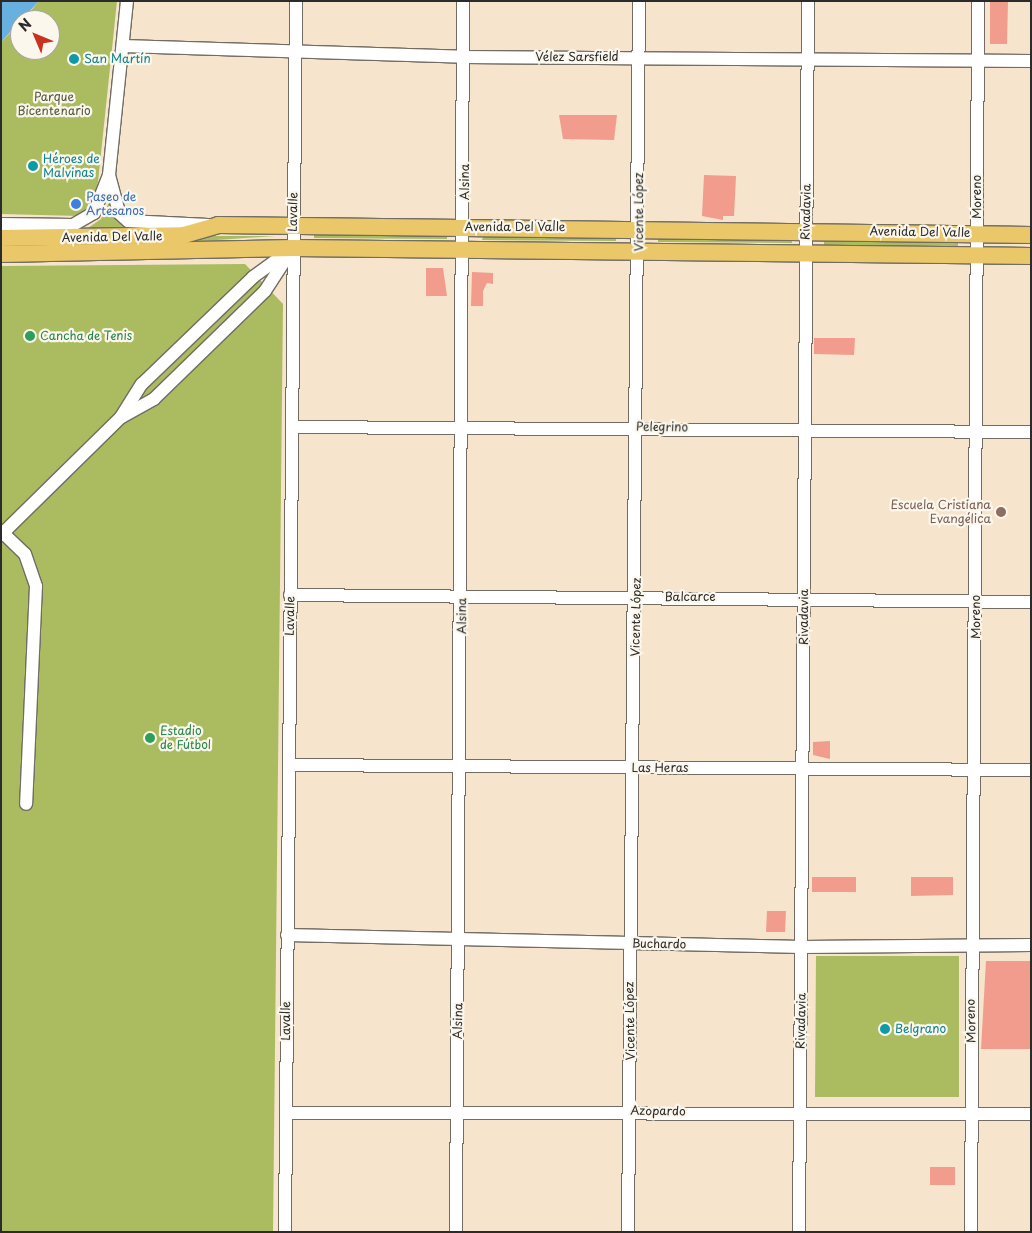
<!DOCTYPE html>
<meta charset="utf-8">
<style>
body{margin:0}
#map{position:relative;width:1032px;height:1233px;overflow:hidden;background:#f6e4cc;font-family:"Playpen Sans",sans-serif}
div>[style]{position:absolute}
.green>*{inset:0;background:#aabc5f}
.water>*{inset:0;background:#67b0df}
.building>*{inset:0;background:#f29c8e}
.roads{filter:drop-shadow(1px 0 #726c63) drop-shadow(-1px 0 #726c63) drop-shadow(0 1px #726c63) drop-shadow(0 -1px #726c63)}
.minor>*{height:12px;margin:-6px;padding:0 6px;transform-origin:6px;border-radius:6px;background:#fff}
.major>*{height:16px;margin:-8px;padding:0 8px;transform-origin:8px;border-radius:8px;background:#eac769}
.dots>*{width:14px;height:14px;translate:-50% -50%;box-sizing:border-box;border:2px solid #fbf7ec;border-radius:50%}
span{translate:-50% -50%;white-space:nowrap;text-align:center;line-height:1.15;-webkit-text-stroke:4.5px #fbf7ec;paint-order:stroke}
.street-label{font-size:12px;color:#2b2b2b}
.culture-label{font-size:12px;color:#0d838f}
.left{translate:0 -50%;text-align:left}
.park-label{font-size:12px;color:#51563b}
.shop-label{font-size:12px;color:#366cbe}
.leisure-label{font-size:12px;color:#27864d}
.education-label{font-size:12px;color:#785e54}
.right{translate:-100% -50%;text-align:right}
.frame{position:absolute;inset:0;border:2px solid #2b2b2b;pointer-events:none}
.north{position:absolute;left:10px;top:10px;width:50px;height:50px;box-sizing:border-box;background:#fbf7ec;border:1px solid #a8a59f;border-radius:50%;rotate:315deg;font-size:14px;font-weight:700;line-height:20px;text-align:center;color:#2b2b2b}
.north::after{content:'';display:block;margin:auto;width:18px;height:22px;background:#c8321e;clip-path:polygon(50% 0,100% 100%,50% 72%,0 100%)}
</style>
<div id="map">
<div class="green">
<i style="clip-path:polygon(39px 1px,117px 1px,98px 182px,92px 208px,80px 216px,1px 214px,1px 42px,20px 23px,20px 50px,50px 50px,50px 20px,23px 20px)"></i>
<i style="clip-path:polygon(112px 196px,117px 219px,129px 229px,85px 230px,101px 219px)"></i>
<i style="clip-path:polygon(314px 235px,447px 236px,447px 239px,314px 238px)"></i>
<i style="clip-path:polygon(210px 236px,275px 236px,103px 248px,103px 245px)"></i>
<i style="clip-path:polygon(483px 237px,616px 238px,616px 241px,482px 240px)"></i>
<i style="clip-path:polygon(658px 239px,792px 239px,792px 243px,658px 242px)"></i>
<i style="clip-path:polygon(824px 241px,958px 242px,958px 246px,824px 245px)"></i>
<i style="clip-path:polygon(245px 264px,283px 304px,273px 1232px,1px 1232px,1px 266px)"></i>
<i style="clip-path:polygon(816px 956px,959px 956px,959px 1097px,815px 1097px)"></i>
</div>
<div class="water">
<i style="clip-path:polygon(1px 1px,39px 1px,1px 42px)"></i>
</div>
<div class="building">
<i style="clip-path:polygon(990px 1px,1008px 1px,1007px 44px,990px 44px)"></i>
<i style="clip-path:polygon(559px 115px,617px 115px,614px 140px,563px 139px)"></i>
<i style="clip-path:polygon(704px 175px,736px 176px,734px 216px,723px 216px,723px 220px,702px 216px)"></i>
<i style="clip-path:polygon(426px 268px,443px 268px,447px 296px,426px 296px)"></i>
<i style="clip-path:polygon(472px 272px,493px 273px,493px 284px,487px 283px,483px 291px,483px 306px,471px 306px)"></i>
<i style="clip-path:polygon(814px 338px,855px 338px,854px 355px,814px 354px)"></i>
<i style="clip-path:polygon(830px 741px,830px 759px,813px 755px,813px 742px)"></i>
<i style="clip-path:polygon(812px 877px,856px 877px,856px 892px,812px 892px)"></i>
<i style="clip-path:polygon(911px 877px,953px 877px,953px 895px,911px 896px)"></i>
<i style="clip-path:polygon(767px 911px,786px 911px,785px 932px,766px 932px)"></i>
<i style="clip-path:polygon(986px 961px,1031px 961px,1031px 1049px,981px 1049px)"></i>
<i style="clip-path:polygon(930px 1167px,955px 1167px,955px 1185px,930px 1185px)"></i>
</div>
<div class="roads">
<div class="minor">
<i style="left:123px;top:46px;width:341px;rotate:1.8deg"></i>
<i style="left:464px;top:57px;width:567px;rotate:0.4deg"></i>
<i style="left:109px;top:175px;width:39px;rotate:75deg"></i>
<i style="left:119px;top:213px;width:12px;rotate:42deg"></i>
<i style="left:128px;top:221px;width:80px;rotate:2.9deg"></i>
<i style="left:1px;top:224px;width:72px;rotate:0.8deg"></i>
<i style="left:73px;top:225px;width:24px;rotate:-30deg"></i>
<i style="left:94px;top:213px;width:41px;rotate:-68.5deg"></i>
<i style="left:109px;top:175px;width:175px;rotate:-84.1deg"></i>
<i style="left:293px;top:427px;width:738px;rotate:0.39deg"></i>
<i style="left:1px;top:531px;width:33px;rotate:44deg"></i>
<i style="left:25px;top:554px;width:34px;rotate:71deg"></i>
<i style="left:36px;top:586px;width:218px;rotate:92.6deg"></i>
<i style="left:1px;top:535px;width:168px;rotate:-44.5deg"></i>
<i style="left:121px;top:417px;width:39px;rotate:-58deg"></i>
<i style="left:142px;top:384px;width:154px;rotate:-43.9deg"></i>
<i style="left:253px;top:277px;width:49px;rotate:-35.9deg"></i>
<i style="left:293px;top:248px;width:51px;rotate:123.1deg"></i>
<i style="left:265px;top:291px;width:155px;rotate:135.8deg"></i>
<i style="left:154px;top:399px;width:38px;rotate:151deg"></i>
<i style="left:290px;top:595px;width:741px;rotate:0.54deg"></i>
<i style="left:289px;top:765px;width:742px;rotate:0.39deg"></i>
<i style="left:287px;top:935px;width:515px;rotate:1.33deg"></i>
<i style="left:802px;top:947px;width:229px;rotate:-0.5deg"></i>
<i style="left:286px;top:1113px;width:745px;rotate:0.08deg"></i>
<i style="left:285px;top:1232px;width:1231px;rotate:-89.49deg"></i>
<i style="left:456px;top:1232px;width:1231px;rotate:-89.67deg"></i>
<i style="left:628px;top:1232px;width:1231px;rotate:-89.49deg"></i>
<i style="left:799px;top:1232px;width:1231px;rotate:-89.58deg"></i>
<i style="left:971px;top:1232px;width:1231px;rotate:-89.67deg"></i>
</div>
<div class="major">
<i style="left:1px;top:238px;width:183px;rotate:-0.9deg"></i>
<i style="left:184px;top:235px;width:35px;rotate:-16deg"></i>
<i style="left:218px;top:225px;width:813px;rotate:0.7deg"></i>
<i style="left:1px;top:254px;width:292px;rotate:-1.2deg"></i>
<i style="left:293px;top:248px;width:738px;rotate:0.62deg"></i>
</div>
</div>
<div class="dots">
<i style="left:74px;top:59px;background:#0f9aa8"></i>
<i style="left:33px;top:166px;background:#0f9aa8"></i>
<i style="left:76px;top:204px;background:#3f7fe0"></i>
<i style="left:30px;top:336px;background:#2e9e5b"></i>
<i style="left:1001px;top:512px;background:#8d6e63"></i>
<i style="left:150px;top:738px;background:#2e9e5b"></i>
<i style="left:885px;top:1029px;background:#0f9aa8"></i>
</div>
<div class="street-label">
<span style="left:577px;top:57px">Vélez Sarsfield</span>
<span style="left:465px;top:182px;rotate:-90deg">Alsina</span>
<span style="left:977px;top:197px;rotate:-90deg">Moreno</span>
<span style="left:293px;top:212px;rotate:-89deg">Lavalle</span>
<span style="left:639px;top:212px;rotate:-90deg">Vicente López</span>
<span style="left:806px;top:212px;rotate:-89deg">Rivadavia</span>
<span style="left:515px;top:227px">Avenida Del Valle</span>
<span style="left:920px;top:232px;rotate:1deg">Avenida Del Valle</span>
<span style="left:112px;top:237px;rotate:-1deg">Avenida Del Valle</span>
<span style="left:662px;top:427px;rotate:1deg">Pelegrino</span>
<span style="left:690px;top:597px">Balcarce</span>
<span style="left:290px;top:616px;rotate:-89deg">Lavalle</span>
<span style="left:462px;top:616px;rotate:-90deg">Alsina</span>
<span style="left:636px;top:617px;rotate:-89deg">Vicente López</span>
<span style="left:804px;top:617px;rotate:-90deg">Rivadavia</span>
<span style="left:976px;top:617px;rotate:-90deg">Moreno</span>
<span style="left:660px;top:768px">Las Heras</span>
<span style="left:659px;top:944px;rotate:1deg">Buchardo</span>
<span style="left:286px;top:1021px;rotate:-90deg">Lavalle</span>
<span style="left:458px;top:1021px;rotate:-89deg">Alsina</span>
<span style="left:630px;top:1021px;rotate:-91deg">Vicente López</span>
<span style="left:801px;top:1021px;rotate:-89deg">Rivadavia</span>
<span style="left:971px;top:1021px;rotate:-91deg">Moreno</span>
<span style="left:658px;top:1111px;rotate:1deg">Azopardo</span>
</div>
<div class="culture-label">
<span class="left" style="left:84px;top:59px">San Martín</span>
<span class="left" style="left:43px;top:166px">Héroes de<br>Malvinas</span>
<span class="left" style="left:895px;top:1029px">Belgrano</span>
</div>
<div class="park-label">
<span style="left:54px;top:104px">Parque<br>Bicentenario</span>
</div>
<div class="shop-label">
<span class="left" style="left:86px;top:204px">Paseo de<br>Artesanos</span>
</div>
<div class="leisure-label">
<span class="left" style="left:40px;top:336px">Cancha de Tenis</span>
<span class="left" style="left:160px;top:738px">Estadio<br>de Fútbol</span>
</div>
<div class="education-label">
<span class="right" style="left:991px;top:512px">Escuela Cristiana<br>Evangélica</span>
</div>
<div class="frame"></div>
<div class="north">N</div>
</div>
